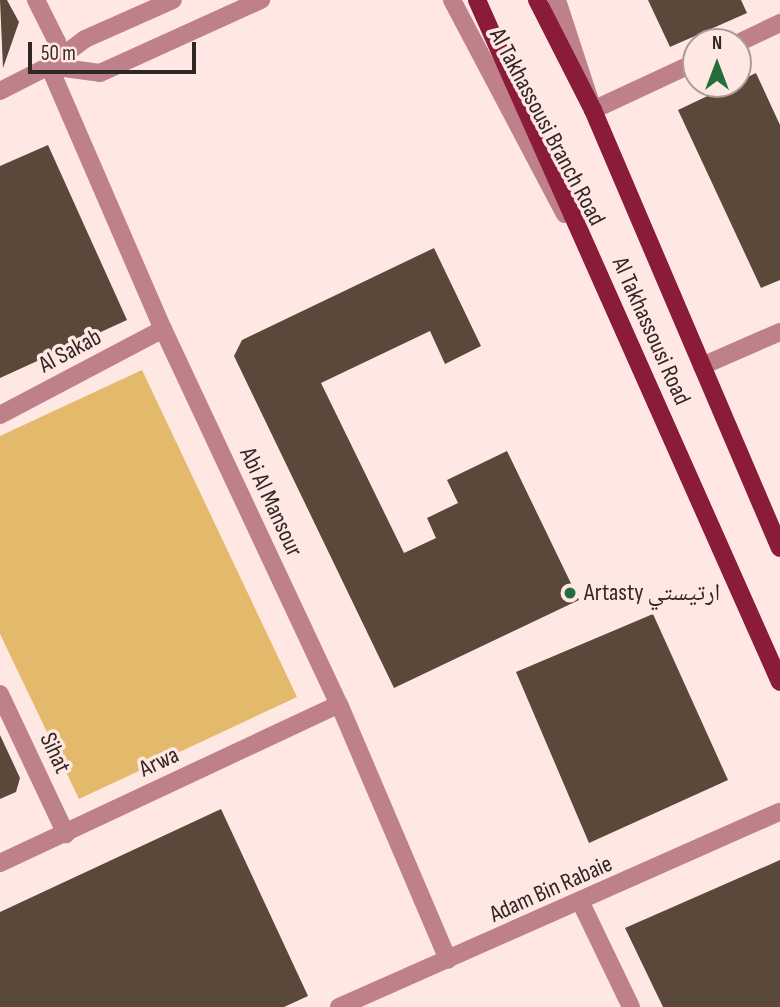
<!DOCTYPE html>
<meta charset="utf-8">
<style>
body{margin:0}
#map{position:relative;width:780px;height:1007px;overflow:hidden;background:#ffe8e3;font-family:"Sofia Sans Condensed","Noto Naskh Arabic",sans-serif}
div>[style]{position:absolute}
.green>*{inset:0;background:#e3b96c}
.building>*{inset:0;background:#5a483b}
.minor>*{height:18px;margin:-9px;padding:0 9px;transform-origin:9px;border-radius:9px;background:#bf8189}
.major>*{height:18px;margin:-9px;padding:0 9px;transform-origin:9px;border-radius:9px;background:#8a1b39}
.dots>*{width:19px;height:19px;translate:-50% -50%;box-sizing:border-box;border:4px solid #ffe8e3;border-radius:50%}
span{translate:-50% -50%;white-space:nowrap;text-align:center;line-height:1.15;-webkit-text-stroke:7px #ffe8e3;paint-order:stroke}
.street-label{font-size:24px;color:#312724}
.poi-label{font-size:24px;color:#312724}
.left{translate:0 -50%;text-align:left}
.north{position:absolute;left:682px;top:28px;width:70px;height:70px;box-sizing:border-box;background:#ffe8e3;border:2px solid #ad9b97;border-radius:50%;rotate:0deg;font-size:19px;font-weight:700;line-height:28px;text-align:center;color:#312724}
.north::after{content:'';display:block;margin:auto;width:24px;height:32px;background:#246e3c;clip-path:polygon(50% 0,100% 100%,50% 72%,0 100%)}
.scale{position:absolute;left:28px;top:42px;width:168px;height:32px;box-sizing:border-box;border:4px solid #312724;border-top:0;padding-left:9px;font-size:21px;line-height:24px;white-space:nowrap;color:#312724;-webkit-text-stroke:5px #ffe8e3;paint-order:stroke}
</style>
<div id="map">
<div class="green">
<i style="clip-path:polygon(142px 370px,297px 697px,79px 799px,0 634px,0 436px)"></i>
</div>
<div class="building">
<i style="clip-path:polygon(0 0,7px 0,19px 22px,3px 68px)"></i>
<i style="clip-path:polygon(648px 0,741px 0,747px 13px,670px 47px)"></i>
<i style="clip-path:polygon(756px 73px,780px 125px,780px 280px,761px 288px,678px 110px)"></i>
<i style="clip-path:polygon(48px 145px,127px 320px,0 378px,0 166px)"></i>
<i style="clip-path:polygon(434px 248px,481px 346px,445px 364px,430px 331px,321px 383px,404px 553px,436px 538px,427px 518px,458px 503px,447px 480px,507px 451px,579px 600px,394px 688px,234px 356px,242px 340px)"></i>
<i style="clip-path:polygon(653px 614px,728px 780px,589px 843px,516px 672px)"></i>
<i style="clip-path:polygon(0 735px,20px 778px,16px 792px,0 799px)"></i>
<i style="clip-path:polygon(221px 809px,308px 996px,284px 1007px,0 1007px,0 912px)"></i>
<i style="clip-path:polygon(780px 860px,780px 1007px,663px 1007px,625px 928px)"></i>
</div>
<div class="minor">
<i style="left:36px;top:0;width:47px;rotate:63.4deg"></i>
<i style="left:57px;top:42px;width:25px;rotate:108deg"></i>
<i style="left:452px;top:0;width:242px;rotate:62.2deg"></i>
<i style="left:557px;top:0;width:116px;rotate:71.9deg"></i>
<i style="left:593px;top:110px;width:114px;rotate:-25deg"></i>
<i style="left:738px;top:43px;width:47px;rotate:-25.5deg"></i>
<i style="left:49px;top:66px;width:287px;rotate:66.6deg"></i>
<i style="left:163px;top:329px;width:414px;rotate:64.9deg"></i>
<i style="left:339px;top:704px;width:278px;rotate:66.9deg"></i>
<i style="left:49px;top:66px;width:45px;rotate:-36.9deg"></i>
<i style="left:85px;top:39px;width:96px;rotate:-23.9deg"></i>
<i style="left:0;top:91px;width:55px;rotate:-27deg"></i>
<i style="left:49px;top:66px;width:51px;rotate:7.8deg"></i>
<i style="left:100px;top:73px;width:177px;rotate:-24.4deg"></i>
<i style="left:702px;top:366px;width:85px;rotate:-23.6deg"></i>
<i style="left:0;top:415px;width:184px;rotate:-27.8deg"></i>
<i style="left:0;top:694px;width:155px;rotate:64.8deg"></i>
<i style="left:0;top:863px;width:374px;rotate:-25.1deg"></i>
<i style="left:581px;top:903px;width:115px;rotate:64.3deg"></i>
<i style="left:339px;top:1007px;width:482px;rotate:-23.9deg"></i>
</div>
<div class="major">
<i style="left:477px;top:0;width:746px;rotate:66.05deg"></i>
<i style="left:537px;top:0;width:123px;rotate:63deg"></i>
<i style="left:593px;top:110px;width:476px;rotate:66.9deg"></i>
</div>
<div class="dots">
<i style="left:570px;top:593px;background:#246e3c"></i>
</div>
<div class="street-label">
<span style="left:547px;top:127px;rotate:62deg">Al Takhassousi Branch Road</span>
<span style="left:651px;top:331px;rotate:66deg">Al Takhassousi Road</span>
<span style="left:70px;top:351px;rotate:-28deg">Al Sakab</span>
<span style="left:271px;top:502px;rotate:65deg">Abi Al Mansour</span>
<span style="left:55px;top:753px;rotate:65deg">Sihat</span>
<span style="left:159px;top:762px;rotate:-25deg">Arwa</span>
<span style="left:551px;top:889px;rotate:-24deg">Adam Bin Rabaie</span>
</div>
<div class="poi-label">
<span class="left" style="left:584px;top:593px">Artasty ارتيستي</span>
</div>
<div class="north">N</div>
<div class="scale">50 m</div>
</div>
